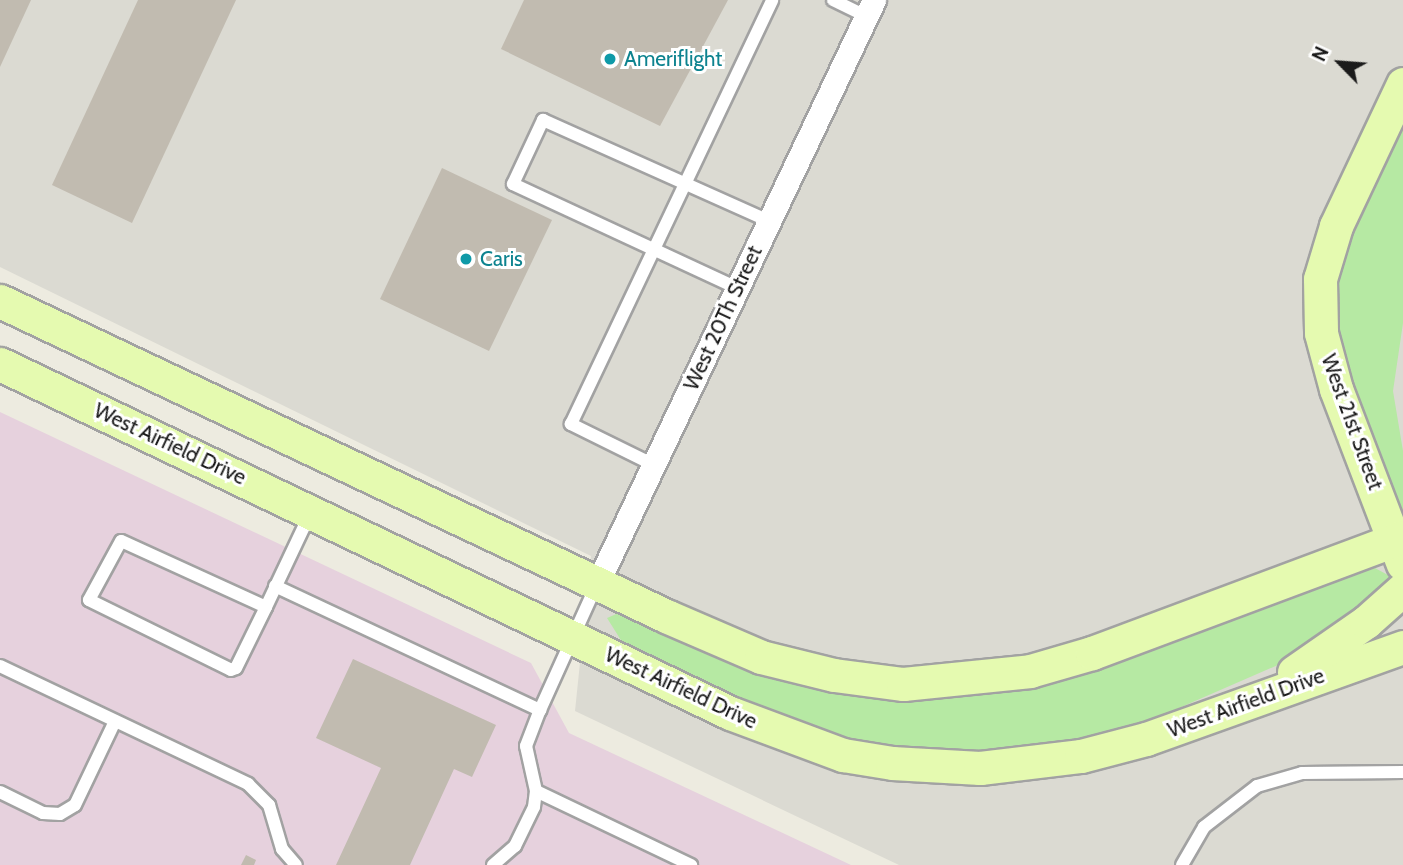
<!DOCTYPE html>
<style>
body{margin:0}
#map{position:relative;width:1403px;height:865px;overflow:hidden;background:#edebe0;font-family:Cabin,sans-serif}
div>[style]{position:absolute}
.industrial>*{inset:0;background:#e6d1dd}
.airport>*{inset:0;background:#dbdad2}
.grass>*{inset:0;background:#b6e9a3}
.building>*{inset:0;background:#c1bbb0}
.roads{filter:drop-shadow(2px 0 #a2a2a2) drop-shadow(-2px 0 #a2a2a2) drop-shadow(0 2px #a2a2a2) drop-shadow(0 -2px #a2a2a2)}
.lane>*{height:12px;margin:-6px;padding:0 6px;transform-origin:6px;border-radius:6px;background:#fff}
.street>*{height:23px;margin:-11.5px;padding:0 11.5px;transform-origin:11.5px;border-radius:11.5px;background:#fff}
.secondary>*{height:33px;margin:-16.5px;padding:0 16.5px;transform-origin:16.5px;border-radius:16.5px;background:#e5fab0}
.dots>*{width:19px;height:19px;translate:-50% -50%;box-sizing:border-box;border:4px solid #fff;border-radius:50%}
span{translate:-50% -50%;white-space:nowrap;text-align:center;line-height:1.15;-webkit-text-stroke:6px #fff;paint-order:stroke}
.culture-label{font-size:21px;color:#0d838f}
.left{translate:0 -50%;text-align:left}
.street-label{font-size:21px;color:#1b1b1b}
.north{position:absolute;left:1305px;top:28px;width:70px;height:70px;-webkit-text-stroke:5px #fff;paint-order:stroke;rotate:295deg;font-size:19px;font-weight:700;line-height:28px;text-align:center;color:#1b1b1b}
.north::after{content:'';display:block;margin:auto;width:24px;height:32px;background:#1b1b1b;clip-path:polygon(50% 0,100% 100%,50% 72%,0 100%)}
</style>
<div id="map">
<div class="industrial">
<i style="clip-path:polygon(0 412px,531px 663px,569px 733px,851px 865px,0 865px)"></i>
</div>
<div class="airport">
<i style="clip-path:polygon(0 0,1403px 0,1403px 865px,899px 865px,575px 711px,591px 556px,0 267px)"></i>
</div>
<div class="grass">
<i style="clip-path:polygon(1403px 117px,1403px 323px,1393px 391px,1403px 451px,1403px 519px,1341px 363px,1334px 290px,1340px 255px)"></i>
<i style="clip-path:polygon(1375px 568px,1397px 580px,1317px 648px,1140px 725px,1029px 753px,912px 754px,796px 728px,624px 645px,607px 618px,621px 612px,883px 695px,948px 697px,1016px 687px)"></i>
</div>
<div class="building">
<i style="clip-path:polygon(0 0,31px 0,0 67px)"></i>
<i style="clip-path:polygon(138px 0,236px 0,132px 223px,52px 185px)"></i>
<i style="clip-path:polygon(524px 0,728px 0,660px 126px,501px 49px)"></i>
<i style="clip-path:polygon(442px 168px,552px 220px,489px 351px,380px 299px)"></i>
<i style="clip-path:polygon(353px 659px,496px 725px,472px 777px,454px 769px,410px 865px,336px 865px,381px 768px,316px 738px)"></i>
<i style="clip-path:polygon(246px 855px,256px 860px,254px 865px,241px 865px)"></i>
</div>
<div class="roads">
<div class="lane">
<i style="left:833px;top:0;width:37px;rotate:26deg"></i>
<i style="left:737px;top:288px;width:247px;rotate:-155.1deg"></i>
<i style="left:513px;top:184px;width:71px;rotate:-64.9deg"></i>
<i style="left:543px;top:120px;width:248px;rotate:24.1deg"></i>
<i style="left:654px;top:465px;width:93px;rotate:-153.7deg"></i>
<i style="left:571px;top:424px;width:469px;rotate:-64.6deg"></i>
<i style="left:275px;top:586px;width:293px;rotate:25.1deg"></i>
<i style="left:540px;top:710px;width:138px;rotate:-65.7deg"></i>
<i style="left:266px;top:607px;width:159px;rotate:-155.5deg"></i>
<i style="left:121px;top:541px;width:67px;rotate:118.5deg"></i>
<i style="left:89px;top:600px;width:158px;rotate:26.2deg"></i>
<i style="left:231px;top:670px;width:5px;rotate:-22deg"></i>
<i style="left:236px;top:668px;width:68px;rotate:-63.8deg"></i>
<i style="left:266px;top:607px;width:105px;rotate:-64.7deg"></i>
<i style="left:0;top:666px;width:275px;rotate:25.4deg"></i>
<i style="left:248px;top:784px;width:30px;rotate:45deg"></i>
<i style="left:269px;top:805px;width:46px;rotate:73.5deg"></i>
<i style="left:282px;top:849px;width:21px;rotate:49deg"></i>
<i style="left:536px;top:791px;width:172px;rotate:25.5deg"></i>
<i style="left:0;top:792px;width:48px;rotate:26deg"></i>
<i style="left:43px;top:813px;width:17px;rotate:3deg"></i>
<i style="left:60px;top:814px;width:17px;rotate:-31deg"></i>
<i style="left:75px;top:805px;width:93px;rotate:-64.5deg"></i>
<i style="left:493px;top:865px;width:29px;rotate:-41deg"></i>
<i style="left:515px;top:846px;width:43px;rotate:-64deg"></i>
<i style="left:534px;top:807px;width:16px;rotate:-83deg"></i>
<i style="left:536px;top:791px;width:46px;rotate:-102.5deg"></i>
<i style="left:526px;top:746px;width:39px;rotate:-69deg"></i>
<i style="left:1182px;top:865px;width:44px;rotate:-59.9deg"></i>
<i style="left:1204px;top:827px;width:67px;rotate:-37.7deg"></i>
<i style="left:1257px;top:786px;width:47px;rotate:-16.1deg"></i>
<i style="left:1302px;top:773px;width:101px;rotate:-0.6deg"></i>
</div>
<div class="street">
<i style="left:597px;top:584px;width:646px;rotate:-64.62deg"></i>
</div>
<div class="secondary">
<i style="left:1403px;top:84px;width:157px;rotate:115.3deg"></i>
<i style="left:1336px;top:226px;width:55px;rotate:106.8deg"></i>
<i style="left:1320px;top:279px;width:54px;rotate:88.9deg"></i>
<i style="left:1321px;top:333px;width:58px;rotate:75deg"></i>
<i style="left:1336px;top:389px;width:187px;rotate:69.1deg"></i>
<i style="left:0;top:301px;width:737px;rotate:25.31deg"></i>
<i style="left:666px;top:616px;width:103px;rotate:23.3deg"></i>
<i style="left:761px;top:657px;width:75px;rotate:13.9deg"></i>
<i style="left:834px;top:675px;width:70px;rotate:7.4deg"></i>
<i style="left:903px;top:684px;width:128px;rotate:-5.8deg"></i>
<i style="left:1030px;top:671px;width:65px;rotate:-16.2deg"></i>
<i style="left:1092px;top:653px;width:332px;rotate:-20.5deg"></i>
<i style="left:0;top:364px;width:809px;rotate:25.55deg"></i>
<i style="left:730px;top:713px;width:121px;rotate:20.4deg"></i>
<i style="left:843px;top:755px;width:50px;rotate:9.3deg"></i>
<i style="left:892px;top:763px;width:88px;rotate:3.3deg"></i>
<i style="left:980px;top:768px;width:102px;rotate:-6.8deg"></i>
<i style="left:1081px;top:756px;width:67px;rotate:-14.7deg"></i>
<i style="left:1146px;top:739px;width:273px;rotate:-19.7deg"></i>
<i style="left:1294px;top:672px;width:88px;rotate:-34.8deg"></i>
<i style="left:1366px;top:622px;width:50px;rotate:-41.7deg"></i>
</div>
</div>
<div class="dots">
<i style="left:610px;top:59px;background:#0f9aa8"></i>
<i style="left:466px;top:259px;background:#0f9aa8"></i>
</div>
<div class="culture-label">
<span class="left" style="left:624px;top:59px">Ameriflight</span>
<span class="left" style="left:480px;top:259px">Caris</span>
</div>
<div class="street-label">
<span style="left:723px;top:318px;rotate:-65deg">West 20Th Street</span>
<span style="left:1352px;top:422px;rotate:70deg">West 21st Street</span>
<span style="left:170px;top:444px;rotate:25deg">West Airfield Drive</span>
<span style="left:681px;top:688px;rotate:25deg">West Airfield Drive</span>
<span style="left:1246px;top:703px;rotate:-20deg">West Airfield Drive</span>
</div>
<div class="north">N</div>
</div>
